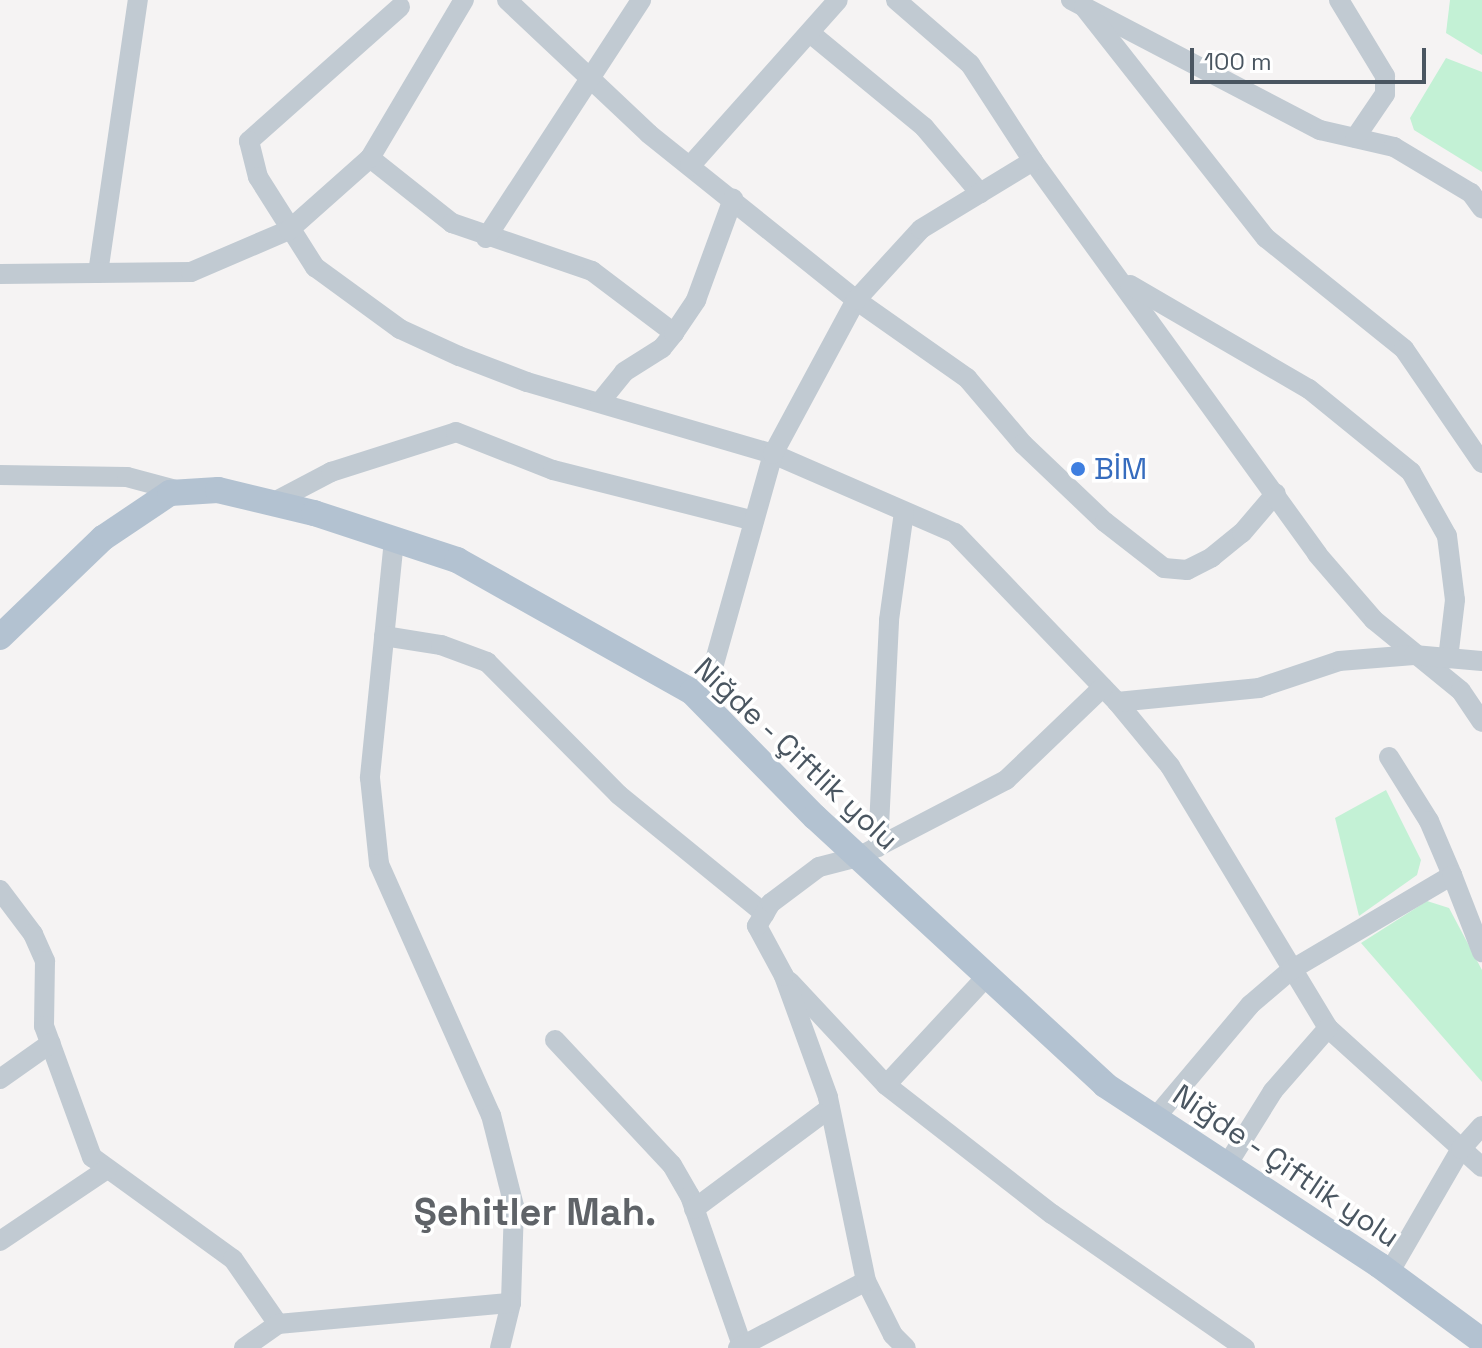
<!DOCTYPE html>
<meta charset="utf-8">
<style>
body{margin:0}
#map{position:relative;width:1482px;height:1348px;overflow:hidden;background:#f5f3f3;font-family:"Space Grotesk",sans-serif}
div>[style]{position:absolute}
.green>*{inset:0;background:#c3f1d5}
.minor>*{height:20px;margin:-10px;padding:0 10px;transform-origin:10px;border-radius:10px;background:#c1cad2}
.major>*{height:26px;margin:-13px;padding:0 13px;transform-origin:13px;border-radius:13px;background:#b3c2d1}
.dots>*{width:22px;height:22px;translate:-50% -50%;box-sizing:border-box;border:4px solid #fff;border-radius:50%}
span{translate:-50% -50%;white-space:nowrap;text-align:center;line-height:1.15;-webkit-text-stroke:7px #fff;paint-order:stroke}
.shop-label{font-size:30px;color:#366cbe}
.left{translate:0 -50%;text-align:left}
.street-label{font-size:30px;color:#4a5661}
.district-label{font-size:38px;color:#5f6368;font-weight:700}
.scale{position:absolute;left:1190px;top:48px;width:236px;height:36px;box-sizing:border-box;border:4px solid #4a5661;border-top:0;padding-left:10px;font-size:24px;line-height:28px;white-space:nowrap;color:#4a5661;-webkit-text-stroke:6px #fff;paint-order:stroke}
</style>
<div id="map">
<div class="green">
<i style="clip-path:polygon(1450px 0,1482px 0,1482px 55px,1446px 33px)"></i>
<i style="clip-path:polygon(1446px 58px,1482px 72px,1482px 172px,1414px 130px,1410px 118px)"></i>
<i style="clip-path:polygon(1386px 790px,1421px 860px,1417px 875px,1359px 916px,1335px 818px)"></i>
<i style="clip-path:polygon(1427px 901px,1449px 908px,1482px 970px,1482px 1082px,1361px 943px)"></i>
</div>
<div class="minor">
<i style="left:507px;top:0;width:195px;rotate:43.3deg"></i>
<i style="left:649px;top:134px;width:265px;rotate:38.7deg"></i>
<i style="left:856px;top:300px;width:136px;rotate:35.1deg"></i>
<i style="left:967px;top:378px;width:87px;rotate:49.7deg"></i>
<i style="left:1023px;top:444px;width:113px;rotate:43.6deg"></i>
<i style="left:1105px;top:522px;width:75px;rotate:37.9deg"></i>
<i style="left:1164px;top:568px;width:23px;rotate:5deg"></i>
<i style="left:1187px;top:570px;width:28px;rotate:-27deg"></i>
<i style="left:1212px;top:557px;width:38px;rotate:-39deg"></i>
<i style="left:1242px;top:533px;width:52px;rotate:-49.6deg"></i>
<i style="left:896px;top:0;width:98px;rotate:40.9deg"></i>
<i style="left:970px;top:64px;width:116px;rotate:57deg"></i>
<i style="left:1033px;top:161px;width:485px;rotate:54.1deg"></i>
<i style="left:1317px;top:554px;width:87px;rotate:49.2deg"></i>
<i style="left:1374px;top:620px;width:112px;rotate:39.2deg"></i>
<i style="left:1461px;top:691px;width:37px;rotate:56deg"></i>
<i style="left:1071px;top:0;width:281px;rotate:27.6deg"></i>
<i style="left:1320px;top:130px;width:76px;rotate:12.9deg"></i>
<i style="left:1394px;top:147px;width:90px;rotate:30.9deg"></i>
<i style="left:1471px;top:193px;width:19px;rotate:54deg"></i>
<i style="left:1339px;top:0;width:89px;rotate:58.8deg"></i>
<i style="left:1385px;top:76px;width:18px;rotate:90deg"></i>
<i style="left:1385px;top:94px;width:53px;rotate:124.3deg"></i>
<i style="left:400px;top:7px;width:202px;rotate:138.4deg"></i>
<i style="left:249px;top:141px;width:37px;rotate:76deg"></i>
<i style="left:258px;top:177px;width:107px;rotate:57.7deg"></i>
<i style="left:315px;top:267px;width:105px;rotate:36.1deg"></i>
<i style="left:400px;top:329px;width:65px;rotate:24.6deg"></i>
<i style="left:459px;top:356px;width:73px;rotate:20.9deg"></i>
<i style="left:527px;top:382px;width:256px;rotate:16.3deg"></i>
<i style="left:773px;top:454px;width:198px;rotate:23.5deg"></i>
<i style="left:955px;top:533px;width:234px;rotate:46.2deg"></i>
<i style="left:1117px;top:702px;width:83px;rotate:50.4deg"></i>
<i style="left:1170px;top:766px;width:306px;rotate:58.9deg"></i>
<i style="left:1328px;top:1028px;width:207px;rotate:42.1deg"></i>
<i style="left:1084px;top:7px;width:294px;rotate:51.8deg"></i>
<i style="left:1266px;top:238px;width:177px;rotate:38.8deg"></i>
<i style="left:1404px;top:349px;width:138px;rotate:55.6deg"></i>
<i style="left:810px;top:33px;width:148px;rotate:39.5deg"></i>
<i style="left:924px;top:127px;width:87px;rotate:49.7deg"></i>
<i style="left:370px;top:158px;width:105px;rotate:38.4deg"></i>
<i style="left:452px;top:223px;width:148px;rotate:18.9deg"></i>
<i style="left:592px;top:271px;width:103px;rotate:37.1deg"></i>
<i style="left:690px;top:166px;width:222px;rotate:-48.3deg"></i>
<i style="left:486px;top:238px;width:284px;rotate:-56.9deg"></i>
<i style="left:98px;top:273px;width:276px;rotate:-81.7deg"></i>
<i style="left:0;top:274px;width:191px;rotate:-0.6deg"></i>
<i style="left:191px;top:272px;width:107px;rotate:-23.2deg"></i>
<i style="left:289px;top:230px;width:108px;rotate:-41.6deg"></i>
<i style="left:370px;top:158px;width:184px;rotate:-59.3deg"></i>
<i style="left:1130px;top:285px;width:207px;rotate:30.2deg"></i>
<i style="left:1309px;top:389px;width:132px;rotate:39.1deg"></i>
<i style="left:1411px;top:472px;width:73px;rotate:60.6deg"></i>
<i style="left:1447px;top:536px;width:64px;rotate:82.9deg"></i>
<i style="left:1455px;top:600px;width:59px;rotate:96.8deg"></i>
<i style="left:600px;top:402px;width:38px;rotate:-51deg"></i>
<i style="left:624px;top:372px;width:45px;rotate:-32.3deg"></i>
<i style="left:662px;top:348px;width:19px;rotate:-51deg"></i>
<i style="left:674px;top:333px;width:40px;rotate:-56deg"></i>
<i style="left:696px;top:300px;width:108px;rotate:-69.9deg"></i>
<i style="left:0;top:475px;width:127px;rotate:0.9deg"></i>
<i style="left:127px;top:477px;width:58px;rotate:15deg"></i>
<i style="left:272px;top:503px;width:67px;rotate:-27.7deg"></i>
<i style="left:331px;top:472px;width:131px;rotate:-17.7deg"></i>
<i style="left:456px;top:432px;width:104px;rotate:21.4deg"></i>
<i style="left:553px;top:470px;width:207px;rotate:14.2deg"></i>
<i style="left:394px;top:540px;width:239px;rotate:95.8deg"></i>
<i style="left:370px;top:778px;width:86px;rotate:84deg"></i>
<i style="left:379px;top:864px;width:275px;rotate:66deg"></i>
<i style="left:491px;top:1115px;width:94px;rotate:75.8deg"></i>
<i style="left:514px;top:1206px;width:97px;rotate:91.8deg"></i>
<i style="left:511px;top:1303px;width:46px;rotate:103.7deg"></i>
<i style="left:384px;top:636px;width:58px;rotate:9deg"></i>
<i style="left:441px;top:645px;width:49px;rotate:20.3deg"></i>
<i style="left:487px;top:662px;width:187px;rotate:45.2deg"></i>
<i style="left:619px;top:795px;width:188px;rotate:39.2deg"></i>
<i style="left:1117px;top:702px;width:143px;rotate:-5.6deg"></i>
<i style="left:1259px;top:688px;width:84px;rotate:-18.6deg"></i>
<i style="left:1339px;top:661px;width:75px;rotate:-4.6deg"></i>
<i style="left:1414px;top:655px;width:68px;rotate:5deg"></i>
<i style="left:703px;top:703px;width:259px;rotate:-74.3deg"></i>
<i style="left:773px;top:454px;width:175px;rotate:-61.7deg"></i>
<i style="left:856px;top:300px;width:96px;rotate:-47.5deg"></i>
<i style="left:921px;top:229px;width:131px;rotate:-31.3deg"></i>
<i style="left:1389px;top:757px;width:75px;rotate:58deg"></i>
<i style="left:1429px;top:821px;width:59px;rotate:66.9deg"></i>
<i style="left:878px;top:847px;width:227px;rotate:-87.2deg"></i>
<i style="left:889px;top:620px;width:109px;rotate:-82.1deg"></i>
<i style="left:0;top:890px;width:55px;rotate:53.1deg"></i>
<i style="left:33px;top:934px;width:30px;rotate:66deg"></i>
<i style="left:45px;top:961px;width:65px;rotate:90.9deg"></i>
<i style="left:44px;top:1026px;width:140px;rotate:69.9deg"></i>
<i style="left:92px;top:1157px;width:174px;rotate:35.9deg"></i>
<i style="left:233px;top:1259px;width:79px;rotate:55.3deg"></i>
<i style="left:790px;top:982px;width:141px;rotate:47deg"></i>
<i style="left:886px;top:1085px;width:210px;rotate:37.9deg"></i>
<i style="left:1052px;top:1214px;width:235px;rotate:34.8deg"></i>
<i style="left:555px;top:1040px;width:171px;rotate:46.9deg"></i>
<i style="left:672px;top:1165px;width:36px;rotate:60deg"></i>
<i style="left:690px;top:1196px;width:161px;rotate:70.8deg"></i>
<i style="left:0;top:1079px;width:62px;rotate:-35.2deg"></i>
<i style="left:886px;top:1085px;width:149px;rotate:-47.2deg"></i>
<i style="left:1155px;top:1118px;width:148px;rotate:-49.9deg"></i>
<i style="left:1250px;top:1005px;width:54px;rotate:-40.5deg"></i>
<i style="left:1291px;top:970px;width:187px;rotate:-30.5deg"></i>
<i style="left:1452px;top:875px;width:83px;rotate:68.7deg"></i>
<i style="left:1227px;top:1165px;width:87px;rotate:-58.1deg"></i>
<i style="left:1273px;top:1091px;width:84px;rotate:-48.9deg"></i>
<i style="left:694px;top:1209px;width:169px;rotate:-36.6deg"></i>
<i style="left:0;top:1241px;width:129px;rotate:-33.9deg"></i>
<i style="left:1389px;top:1273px;width:143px;rotate:-59.9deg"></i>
<i style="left:1461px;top:1149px;width:31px;rotate:-48deg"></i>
<i style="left:866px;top:1281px;width:60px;rotate:63.4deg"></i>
<i style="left:893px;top:1335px;width:18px;rotate:45deg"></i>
<i style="left:244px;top:1348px;width:42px;rotate:-35.2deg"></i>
<i style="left:278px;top:1324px;width:234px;rotate:-5.2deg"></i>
<i style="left:738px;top:1348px;width:144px;rotate:-27.6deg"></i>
<i style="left:866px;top:1281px;width:188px;rotate:-101.7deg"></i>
<i style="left:828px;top:1097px;width:129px;rotate:-110deg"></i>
<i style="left:784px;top:976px;width:57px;rotate:-118.4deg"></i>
<i style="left:757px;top:926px;width:27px;rotate:-59deg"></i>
<i style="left:771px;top:903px;width:60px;rotate:-36.9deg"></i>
<i style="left:819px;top:867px;width:40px;rotate:-14.4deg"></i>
<i style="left:858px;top:857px;width:167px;rotate:-27.5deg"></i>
<i style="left:1006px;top:780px;width:134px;rotate:-43.8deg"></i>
</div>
<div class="major">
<i style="left:0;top:637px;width:143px;rotate:-43.9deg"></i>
<i style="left:103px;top:538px;width:81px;rotate:-33.9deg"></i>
<i style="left:170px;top:493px;width:48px;rotate:-3.6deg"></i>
<i style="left:218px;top:490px;width:99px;rotate:13.5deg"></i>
<i style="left:314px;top:513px;width:151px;rotate:18.2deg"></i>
<i style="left:457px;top:560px;width:270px;rotate:29.3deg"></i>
<i style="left:692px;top:692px;width:175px;rotate:45.5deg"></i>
<i style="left:815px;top:817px;width:395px;rotate:42.7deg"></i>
<i style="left:1105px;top:1085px;width:328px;rotate:33.3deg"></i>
<i style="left:1379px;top:1265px;width:128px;rotate:36.4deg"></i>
</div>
<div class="dots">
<i style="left:1078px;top:469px;background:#3f7fe0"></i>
</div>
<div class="shop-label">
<span class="left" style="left:1094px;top:469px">BİM</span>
</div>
<div class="street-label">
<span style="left:796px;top:754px;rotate:43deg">Niğde - Çiftlik yolu</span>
<span style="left:1286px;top:1166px;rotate:34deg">Niğde - Çiftlik yolu</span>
</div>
<div class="district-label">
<span style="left:535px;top:1213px">Şehitler Mah.</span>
</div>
<div class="scale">100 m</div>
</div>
